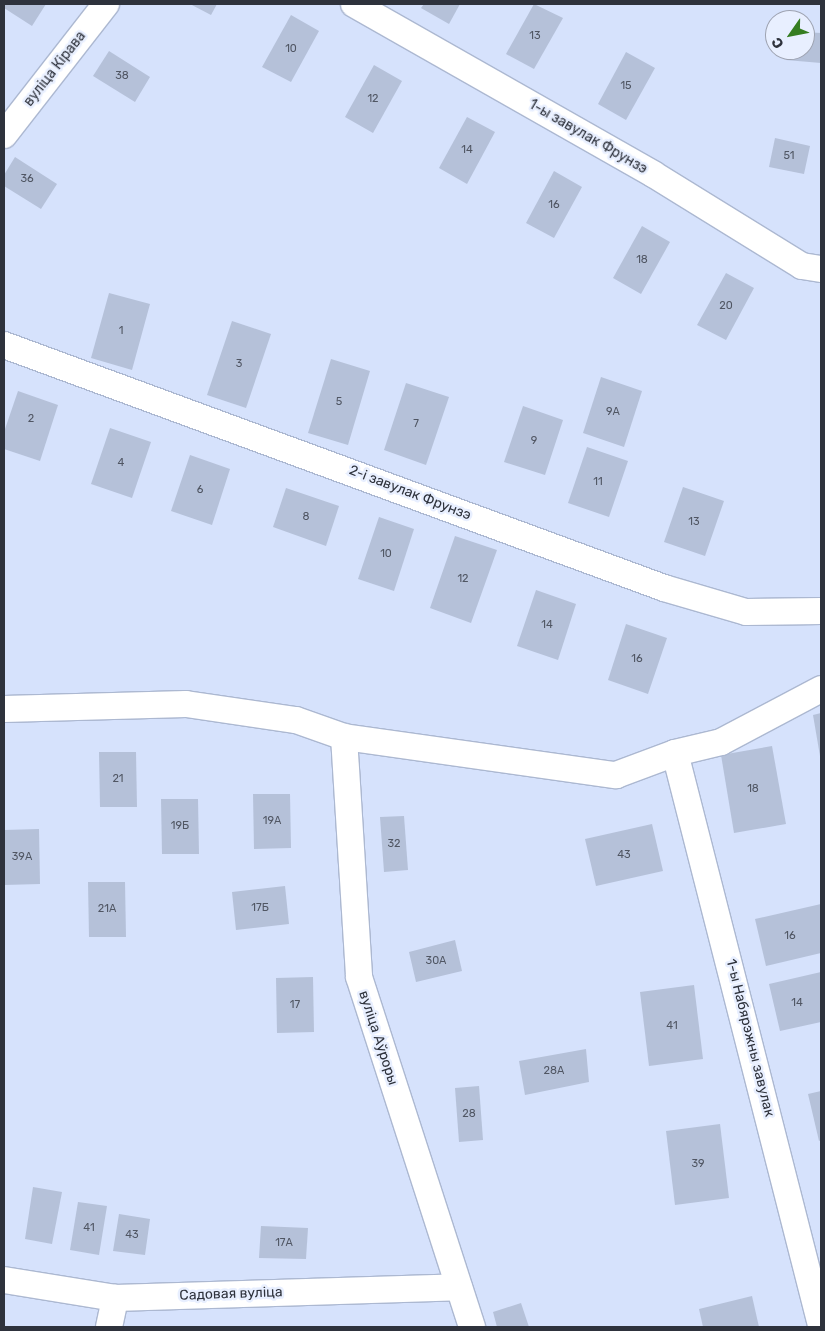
<!DOCTYPE html>
<meta charset="utf-8">
<style>
body{margin:0}
#map{position:relative;width:825px;height:1331px;overflow:hidden;background:#d6e2fc;font-family:Rubik,sans-serif}
div>[style]{position:absolute}
.building>*{inset:0;background:#b5c1d9}
.roads{filter:drop-shadow(1px 0 #acb8d1) drop-shadow(-1px 0 #acb8d1) drop-shadow(0 1px #acb8d1) drop-shadow(0 -1px #acb8d1)}
.minor>*{height:26px;margin:-13px;padding:0 13px;transform-origin:13px;border-radius:13px;background:#fff}
span{translate:-50% -50%;white-space:nowrap;text-align:center;line-height:1.15;-webkit-text-stroke:5px #e8efff;paint-order:stroke}
.number-label{font-size:11px;color:#505663}
.number-label span{-webkit-text-stroke-width:0}
.street-label{font-size:14px;color:#2e323c}
.frame{position:absolute;inset:0;border:5px solid #2e323c;pointer-events:none}
.north{position:absolute;left:765px;top:10px;width:50px;height:50px;box-sizing:border-box;background:#e8efff;border:1px solid #9ea3b1;border-radius:50%;rotate:237deg;font-size:14px;font-weight:700;line-height:20px;text-align:center;color:#2e323c}
.north::after{content:'';display:block;margin:auto;width:18px;height:22px;background:#357d21;clip-path:polygon(50% 0,100% 100%,50% 72%,0 100%)}
</style>
<div id="map">
<div class="building">
<i style="clip-path:polygon(4px 4px,46px 4px,32px 26px,4px 8px)"></i>
<i style="clip-path:polygon(190px 4px,217px 4px,211px 15px)"></i>
<i style="clip-path:polygon(424px 4px,460px 4px,449px 24px,421px 8px)"></i>
<i style="clip-path:polygon(534px 4px,563px 18px,534px 69px,506px 54px)"></i>
<i style="clip-path:polygon(291px 15px,319px 31px,291px 82px,262px 67px)"></i>
<i style="clip-path:polygon(805px 32px,821px 33px,821px 63px,786px 60px,786px 50px,805px 50px)"></i>
<i style="clip-path:polygon(109px 51px,150px 77px,135px 102px,93px 76px)"></i>
<i style="clip-path:polygon(626px 52px,655px 68px,626px 120px,598px 104px)"></i>
<i style="clip-path:polygon(374px 65px,402px 81px,373px 133px,345px 117px)"></i>
<i style="clip-path:polygon(467px 117px,495px 132px,467px 184px,439px 168px)"></i>
<i style="clip-path:polygon(775px 138px,810px 146px,804px 174px,769px 167px)"></i>
<i style="clip-path:polygon(15px 157px,57px 184px,41px 209px,4px 186px,4px 175px)"></i>
<i style="clip-path:polygon(554px 171px,582px 187px,554px 238px,526px 223px)"></i>
<i style="clip-path:polygon(642px 226px,670px 242px,641px 294px,613px 278px)"></i>
<i style="clip-path:polygon(726px 273px,754px 288px,726px 340px,697px 325px)"></i>
<i style="clip-path:polygon(109px 293px,150px 304px,132px 370px,91px 358px)"></i>
<i style="clip-path:polygon(232px 321px,271px 334px,246px 408px,207px 395px)"></i>
<i style="clip-path:polygon(331px 359px,370px 371px,348px 445px,308px 433px)"></i>
<i style="clip-path:polygon(601px 377px,642px 391px,624px 447px,583px 433px)"></i>
<i style="clip-path:polygon(406px 383px,449px 397px,426px 465px,384px 450px)"></i>
<i style="clip-path:polygon(18px 391px,58px 405px,40px 461px,4px 449px,4px 432px)"></i>
<i style="clip-path:polygon(523px 406px,563px 420px,545px 475px,504px 462px)"></i>
<i style="clip-path:polygon(110px 428px,151px 442px,132px 498px,91px 484px)"></i>
<i style="clip-path:polygon(587px 447px,628px 461px,609px 517px,568px 503px)"></i>
<i style="clip-path:polygon(190px 455px,230px 469px,212px 525px,171px 511px)"></i>
<i style="clip-path:polygon(683px 487px,724px 501px,705px 556px,664px 542px)"></i>
<i style="clip-path:polygon(286px 488px,339px 506px,326px 546px,273px 527px)"></i>
<i style="clip-path:polygon(379px 517px,414px 529px,394px 591px,358px 579px)"></i>
<i style="clip-path:polygon(455px 536px,497px 550px,471px 623px,430px 608px)"></i>
<i style="clip-path:polygon(536px 590px,576px 604px,558px 660px,517px 646px)"></i>
<i style="clip-path:polygon(626px 624px,667px 638px,648px 694px,608px 680px)"></i>
<i style="clip-path:polygon(821px 713px,821px 756px,820px 756px,813px 715px)"></i>
<i style="clip-path:polygon(772px 746px,786px 824px,734px 833px,721px 755px)"></i>
<i style="clip-path:polygon(99px 752px,136px 752px,137px 807px,100px 807px)"></i>
<i style="clip-path:polygon(253px 794px,290px 794px,291px 848px,254px 849px)"></i>
<i style="clip-path:polygon(161px 799px,198px 799px,199px 854px,162px 854px)"></i>
<i style="clip-path:polygon(404px 816px,408px 870px,384px 872px,380px 817px)"></i>
<i style="clip-path:polygon(652px 824px,663px 871px,596px 886px,585px 839px)"></i>
<i style="clip-path:polygon(39px 829px,40px 884px,4px 885px,4px 830px)"></i>
<i style="clip-path:polygon(88px 882px,125px 882px,126px 937px,89px 937px)"></i>
<i style="clip-path:polygon(285px 886px,289px 924px,236px 930px,232px 892px)"></i>
<i style="clip-path:polygon(821px 904px,821px 953px,766px 966px,755px 919px)"></i>
<i style="clip-path:polygon(455px 940px,462px 971px,416px 982px,409px 952px)"></i>
<i style="clip-path:polygon(821px 972px,821px 1022px,780px 1031px,769px 984px)"></i>
<i style="clip-path:polygon(313px 977px,314px 1032px,277px 1033px,276px 978px)"></i>
<i style="clip-path:polygon(694px 985px,703px 1059px,649px 1066px,640px 992px)"></i>
<i style="clip-path:polygon(586px 1049px,589px 1082px,525px 1095px,519px 1061px)"></i>
<i style="clip-path:polygon(479px 1086px,483px 1140px,459px 1142px,455px 1088px)"></i>
<i style="clip-path:polygon(821px 1091px,821px 1140px,819px 1141px,808px 1094px)"></i>
<i style="clip-path:polygon(720px 1124px,729px 1198px,675px 1205px,666px 1131px)"></i>
<i style="clip-path:polygon(33px 1187px,62px 1192px,52px 1244px,25px 1239px)"></i>
<i style="clip-path:polygon(78px 1202px,107px 1206px,99px 1255px,70px 1250px)"></i>
<i style="clip-path:polygon(119px 1214px,150px 1219px,145px 1255px,113px 1251px)"></i>
<i style="clip-path:polygon(261px 1226px,308px 1228px,306px 1259px,259px 1258px)"></i>
<i style="clip-path:polygon(752px 1296px,759px 1327px,703px 1327px,699px 1309px)"></i>
<i style="clip-path:polygon(521px 1303px,529px 1327px,497px 1327px,493px 1312px)"></i>
</div>
<div class="roads">
<div class="minor">
<i style="left:354px;top:4px;width:344px;rotate:29.6deg"></i>
<i style="left:653px;top:174px;width:175px;rotate:31.7deg"></i>
<i style="left:802px;top:266px;width:19px;rotate:9deg"></i>
<i style="left:4px;top:135px;width:166px;rotate:-52.1deg"></i>
<i style="left:4px;top:345px;width:703px;rotate:20.21deg"></i>
<i style="left:664px;top:588px;width:85px;rotate:16.3deg"></i>
<i style="left:746px;top:612px;width:75px;rotate:-0.8deg"></i>
<i style="left:4px;top:709px;width:182px;rotate:-1.6deg"></i>
<i style="left:186px;top:704px;width:111px;rotate:8.3deg"></i>
<i style="left:296px;top:720px;width:51px;rotate:19.5deg"></i>
<i style="left:344px;top:737px;width:275px;rotate:8deg"></i>
<i style="left:616px;top:775px;width:63px;rotate:-20.4deg"></i>
<i style="left:675px;top:753px;width:47px;rotate:-13.4deg"></i>
<i style="left:721px;top:742px;width:113px;rotate:-27.9deg"></i>
<i style="left:344px;top:737px;width:240px;rotate:86.4deg"></i>
<i style="left:359px;top:977px;width:368px;rotate:72.1deg"></i>
<i style="left:675px;top:753px;width:590px;rotate:75.68deg"></i>
<i style="left:4px;top:1280px;width:112px;rotate:9.2deg"></i>
<i style="left:115px;top:1298px;width:344px;rotate:-1.8deg"></i>
<i style="left:109px;top:1327px;width:30px;rotate:-78deg"></i>
</div>
</div>
<div class="number-label">
<span style="left:535px;top:36px">13</span>
<span style="left:291px;top:49px">10</span>
<span style="left:122px;top:76px">38</span>
<span style="left:626px;top:86px">15</span>
<span style="left:373px;top:99px">12</span>
<span style="left:467px;top:150px">14</span>
<span style="left:789px;top:156px">51</span>
<span style="left:27px;top:179px">36</span>
<span style="left:554px;top:205px">16</span>
<span style="left:642px;top:260px">18</span>
<span style="left:726px;top:306px">20</span>
<span style="left:121px;top:331px">1</span>
<span style="left:239px;top:364px">3</span>
<span style="left:339px;top:402px">5</span>
<span style="left:613px;top:412px">9А</span>
<span style="left:31px;top:419px">2</span>
<span style="left:416px;top:424px">7</span>
<span style="left:534px;top:441px">9</span>
<span style="left:121px;top:463px">4</span>
<span style="left:598px;top:482px">11</span>
<span style="left:200px;top:490px">6</span>
<span style="left:306px;top:517px">8</span>
<span style="left:694px;top:522px">13</span>
<span style="left:386px;top:554px">10</span>
<span style="left:463px;top:579px">12</span>
<span style="left:547px;top:625px">14</span>
<span style="left:637px;top:659px">16</span>
<span style="left:118px;top:779px">21</span>
<span style="left:753px;top:789px">18</span>
<span style="left:272px;top:821px">19А</span>
<span style="left:180px;top:826px">19Б</span>
<span style="left:394px;top:844px">32</span>
<span style="left:624px;top:855px">43</span>
<span style="left:22px;top:857px">39А</span>
<span style="left:260px;top:908px">17Б</span>
<span style="left:107px;top:909px">21А</span>
<span style="left:790px;top:936px">16</span>
<span style="left:436px;top:961px">30А</span>
<span style="left:797px;top:1003px">14</span>
<span style="left:295px;top:1005px">17</span>
<span style="left:672px;top:1026px">41</span>
<span style="left:554px;top:1071px">28А</span>
<span style="left:469px;top:1114px">28</span>
<span style="left:698px;top:1164px">39</span>
<span style="left:89px;top:1228px">41</span>
<span style="left:132px;top:1235px">43</span>
<span style="left:284px;top:1243px">17А</span>
</div>
<div class="street-label">
<span style="left:55px;top:69px;rotate:-52deg">вуліца Кірава</span>
<span style="left:588px;top:137px;rotate:30deg">1-ы завулак Фрунзэ</span>
<span style="left:410px;top:493px;rotate:21deg">2-і завулак Фрунзэ</span>
<span style="left:378px;top:1038px;rotate:72deg">вуліца Аўроры</span>
<span style="left:750px;top:1038px;rotate:76deg">1-ы Набярэжны завулак</span>
<span style="left:231px;top:1294px;rotate:-2deg">Садовая вуліца</span>
</div>
<div class="frame"></div>
<div class="north">С</div>
</div>
